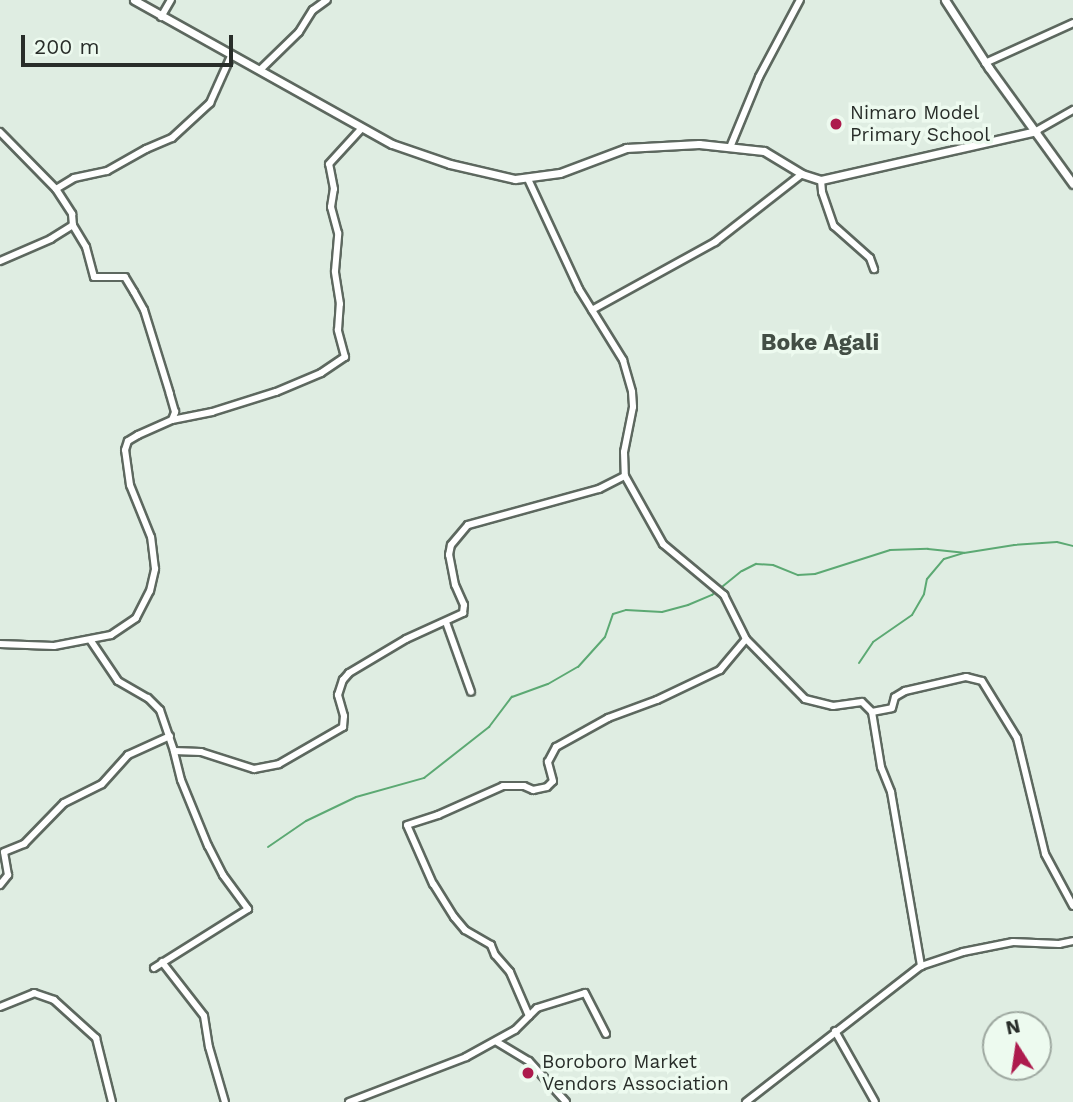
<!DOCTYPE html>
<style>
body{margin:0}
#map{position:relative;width:1073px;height:1102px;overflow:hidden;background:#dfede2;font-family:"Work Sans",sans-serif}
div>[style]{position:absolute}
.stream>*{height:2px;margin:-1px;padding:0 1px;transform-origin:1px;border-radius:1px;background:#5ca973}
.roads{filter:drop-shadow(2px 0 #5d685f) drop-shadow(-2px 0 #5d685f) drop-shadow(0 2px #5d685f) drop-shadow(0 -2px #5d685f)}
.minor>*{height:6px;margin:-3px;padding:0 3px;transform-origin:3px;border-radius:3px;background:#fff}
.tertiary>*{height:7px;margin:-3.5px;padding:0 3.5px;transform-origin:3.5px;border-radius:3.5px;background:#fff}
.dots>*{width:19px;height:19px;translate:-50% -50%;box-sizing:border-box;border:4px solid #edfaef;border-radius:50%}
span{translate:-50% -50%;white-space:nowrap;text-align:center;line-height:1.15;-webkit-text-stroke:7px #edfaef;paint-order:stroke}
.poi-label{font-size:19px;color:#282d29}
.left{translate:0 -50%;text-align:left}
.quarter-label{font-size:23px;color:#434e45;font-weight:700}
.north{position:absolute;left:982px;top:1011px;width:70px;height:70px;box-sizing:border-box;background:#edfaef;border:2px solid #9ea8a0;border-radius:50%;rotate:348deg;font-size:19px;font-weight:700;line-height:28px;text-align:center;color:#282d29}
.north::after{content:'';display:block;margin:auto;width:24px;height:32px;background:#ad1b4d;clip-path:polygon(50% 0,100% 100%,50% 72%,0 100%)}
.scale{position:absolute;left:21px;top:35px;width:212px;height:32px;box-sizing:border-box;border:4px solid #282d29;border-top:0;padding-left:9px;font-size:21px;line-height:24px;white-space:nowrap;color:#282d29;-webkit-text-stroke:5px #edfaef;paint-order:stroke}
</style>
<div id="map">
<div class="stream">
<i style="left:859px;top:663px;width:25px;rotate:-56deg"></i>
<i style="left:873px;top:642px;width:47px;rotate:-34.7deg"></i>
<i style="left:912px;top:615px;width:24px;rotate:-60deg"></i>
<i style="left:924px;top:594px;width:15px;rotate:-79deg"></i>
<i style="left:927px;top:579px;width:26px;rotate:-50deg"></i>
<i style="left:944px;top:559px;width:21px;rotate:-17deg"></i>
<i style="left:964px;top:553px;width:51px;rotate:-9.1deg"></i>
<i style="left:1014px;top:545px;width:43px;rotate:-4deg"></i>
<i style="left:1057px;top:542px;width:16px;rotate:14deg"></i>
<i style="left:268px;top:847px;width:46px;rotate:-34.4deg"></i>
<i style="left:306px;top:821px;width:55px;rotate:-25.6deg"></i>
<i style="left:356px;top:797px;width:71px;rotate:-15.6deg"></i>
<i style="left:424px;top:778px;width:83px;rotate:-38.1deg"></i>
<i style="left:489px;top:727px;width:38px;rotate:-53deg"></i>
<i style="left:512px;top:697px;width:38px;rotate:-20deg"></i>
<i style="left:548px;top:684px;width:34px;rotate:-30deg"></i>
<i style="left:578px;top:667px;width:40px;rotate:-48deg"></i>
<i style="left:605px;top:637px;width:24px;rotate:-71deg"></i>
<i style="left:613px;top:614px;width:14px;rotate:-17deg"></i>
<i style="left:626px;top:610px;width:36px;rotate:3deg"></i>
<i style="left:662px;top:612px;width:27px;rotate:-15deg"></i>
<i style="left:688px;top:605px;width:26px;rotate:-23deg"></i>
<i style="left:712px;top:595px;width:38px;rotate:-39deg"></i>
<i style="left:742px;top:571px;width:16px;rotate:-27deg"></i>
<i style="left:756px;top:564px;width:17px;rotate:3deg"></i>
<i style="left:773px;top:565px;width:27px;rotate:22deg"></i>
<i style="left:798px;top:575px;width:17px;rotate:-3deg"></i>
<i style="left:815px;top:574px;width:79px;rotate:-17.7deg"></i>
<i style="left:890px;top:550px;width:38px;rotate:-2deg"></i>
<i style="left:928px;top:549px;width:36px;rotate:6deg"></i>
</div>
<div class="roads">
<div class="minor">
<i style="left:161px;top:17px;width:20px;rotate:-60deg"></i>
<i style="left:985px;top:63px;width:97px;rotate:-24.4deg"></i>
<i style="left:260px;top:70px;width:54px;rotate:-44.3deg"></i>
<i style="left:299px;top:32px;width:26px;rotate:-58deg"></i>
<i style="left:313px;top:10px;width:17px;rotate:-36deg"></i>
<i style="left:1036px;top:131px;width:43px;rotate:-29.6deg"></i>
<i style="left:0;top:132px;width:80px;rotate:45.5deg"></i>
<i style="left:56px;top:189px;width:30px;rotate:57deg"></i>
<i style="left:72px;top:214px;width:11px;rotate:85deg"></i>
<i style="left:73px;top:225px;width:26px;rotate:148deg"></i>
<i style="left:51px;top:239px;width:56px;rotate:156.7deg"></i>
<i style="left:731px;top:145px;width:74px;rotate:-67.6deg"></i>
<i style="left:759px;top:77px;width:87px;rotate:-62deg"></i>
<i style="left:528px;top:179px;width:121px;rotate:65.1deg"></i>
<i style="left:579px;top:289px;width:84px;rotate:58.2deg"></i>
<i style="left:623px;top:360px;width:33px;rotate:74deg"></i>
<i style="left:632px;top:392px;width:15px;rotate:86deg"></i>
<i style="left:633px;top:407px;width:46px;rotate:101.3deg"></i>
<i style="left:624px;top:452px;width:24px;rotate:88deg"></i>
<i style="left:625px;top:476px;width:78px;rotate:60.8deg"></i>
<i style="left:663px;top:544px;width:80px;rotate:39.9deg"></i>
<i style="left:724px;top:595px;width:49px;rotate:63.4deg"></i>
<i style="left:746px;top:639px;width:84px;rotate:45.5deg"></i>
<i style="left:805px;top:699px;width:29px;rotate:14deg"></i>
<i style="left:833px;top:706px;width:29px;rotate:-8deg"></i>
<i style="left:862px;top:702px;width:14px;rotate:45deg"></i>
<i style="left:872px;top:712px;width:56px;rotate:80.7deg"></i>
<i style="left:881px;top:767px;width:27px;rotate:68deg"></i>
<i style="left:891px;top:792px;width:177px;rotate:80.2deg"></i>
<i style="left:821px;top:180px;width:12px;rotate:85deg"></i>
<i style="left:822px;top:192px;width:36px;rotate:71deg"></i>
<i style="left:834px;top:226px;width:48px;rotate:41.6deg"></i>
<i style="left:870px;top:258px;width:12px;rotate:70deg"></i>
<i style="left:56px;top:189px;width:21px;rotate:-31deg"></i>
<i style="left:74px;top:178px;width:34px;rotate:-12deg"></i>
<i style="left:107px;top:171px;width:45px;rotate:-29.4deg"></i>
<i style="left:146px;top:149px;width:28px;rotate:-23deg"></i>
<i style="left:172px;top:138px;width:52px;rotate:-42.6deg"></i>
<i style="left:210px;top:103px;width:51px;rotate:-65.9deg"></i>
<i style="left:592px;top:310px;width:141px;rotate:-28.9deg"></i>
<i style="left:715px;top:242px;width:110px;rotate:-38deg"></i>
<i style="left:172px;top:420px;width:41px;rotate:-11.3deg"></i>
<i style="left:212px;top:412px;width:67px;rotate:-17.4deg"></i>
<i style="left:276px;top:392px;width:49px;rotate:-22.9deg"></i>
<i style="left:321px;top:373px;width:29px;rotate:-34deg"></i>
<i style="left:345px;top:357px;width:28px;rotate:-105deg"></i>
<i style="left:338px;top:330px;width:26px;rotate:-86deg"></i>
<i style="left:340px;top:304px;width:33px;rotate:-99deg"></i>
<i style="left:335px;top:271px;width:38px;rotate:-85deg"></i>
<i style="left:338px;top:233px;width:27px;rotate:-105deg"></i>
<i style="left:331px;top:207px;width:18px;rotate:-81deg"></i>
<i style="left:334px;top:189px;width:25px;rotate:-101deg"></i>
<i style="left:329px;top:164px;width:49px;rotate:-47.5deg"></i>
<i style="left:446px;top:622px;width:74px;rotate:70.3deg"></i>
<i style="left:91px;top:641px;width:48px;rotate:56deg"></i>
<i style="left:118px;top:681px;width:34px;rotate:30deg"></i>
<i style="left:148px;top:698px;width:17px;rotate:45deg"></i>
<i style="left:160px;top:710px;width:43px;rotate:71.1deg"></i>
<i style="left:174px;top:751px;width:27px;rotate:2deg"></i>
<i style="left:201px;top:752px;width:56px;rotate:17.8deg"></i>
<i style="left:254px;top:769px;width:25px;rotate:-11deg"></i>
<i style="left:279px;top:764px;width:74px;rotate:-30deg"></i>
<i style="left:343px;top:727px;width:11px;rotate:-85deg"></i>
<i style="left:344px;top:716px;width:22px;rotate:-106deg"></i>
<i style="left:338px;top:695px;width:16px;rotate:-72deg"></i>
<i style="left:343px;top:680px;width:9px;rotate:-49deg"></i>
<i style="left:349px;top:673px;width:66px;rotate:-30.8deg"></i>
<i style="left:406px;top:639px;width:63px;rotate:-24.5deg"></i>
<i style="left:463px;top:613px;width:8px;rotate:-83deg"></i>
<i style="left:464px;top:605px;width:22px;rotate:-114deg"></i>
<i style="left:455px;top:585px;width:31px;rotate:-101deg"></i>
<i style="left:449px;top:555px;width:10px;rotate:-79deg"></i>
<i style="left:451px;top:545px;width:26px;rotate:-50deg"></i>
<i style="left:468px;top:525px;width:136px;rotate:-15.4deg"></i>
<i style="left:599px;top:489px;width:29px;rotate:-27deg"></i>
<i style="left:0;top:644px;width:54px;rotate:2.1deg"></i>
<i style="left:54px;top:646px;width:58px;rotate:-10.9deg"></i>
<i style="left:111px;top:635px;width:30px;rotate:-34deg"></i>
<i style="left:136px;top:618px;width:30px;rotate:-63deg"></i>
<i style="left:150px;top:591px;width:23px;rotate:-77deg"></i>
<i style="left:155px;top:569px;width:32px;rotate:-97deg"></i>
<i style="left:151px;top:537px;width:56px;rotate:-112deg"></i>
<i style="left:130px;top:485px;width:35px;rotate:-98deg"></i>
<i style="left:125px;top:450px;width:9px;rotate:-72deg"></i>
<i style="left:128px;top:441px;width:12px;rotate:-31deg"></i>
<i style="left:138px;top:435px;width:37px;rotate:-24deg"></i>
<i style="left:172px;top:420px;width:9px;rotate:-69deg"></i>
<i style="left:175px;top:412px;width:19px;rotate:-106deg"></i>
<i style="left:170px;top:394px;width:88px;rotate:-107.2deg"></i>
<i style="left:144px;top:310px;width:21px;rotate:-119deg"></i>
<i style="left:134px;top:292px;width:17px;rotate:-121deg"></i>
<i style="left:125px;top:277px;width:31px;rotate:180deg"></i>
<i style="left:94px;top:277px;width:31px;rotate:-105deg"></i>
<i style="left:86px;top:247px;width:26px;rotate:-121deg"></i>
<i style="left:872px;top:712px;width:20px;rotate:-11deg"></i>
<i style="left:892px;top:708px;width:11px;rotate:-75deg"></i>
<i style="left:895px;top:697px;width:12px;rotate:-31deg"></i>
<i style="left:905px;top:691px;width:63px;rotate:-12.9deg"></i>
<i style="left:966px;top:677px;width:16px;rotate:14deg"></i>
<i style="left:982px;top:681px;width:67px;rotate:58.4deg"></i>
<i style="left:1017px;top:738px;width:119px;rotate:76.4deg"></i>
<i style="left:1045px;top:854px;width:59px;rotate:61.7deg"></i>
<i style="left:0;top:885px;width:13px;rotate:-51deg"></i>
<i style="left:8px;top:875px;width:23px;rotate:-100deg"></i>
<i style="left:4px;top:852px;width:22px;rotate:-22deg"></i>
<i style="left:24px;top:844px;width:57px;rotate:-45.7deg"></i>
<i style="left:64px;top:803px;width:42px;rotate:-26.6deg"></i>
<i style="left:102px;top:784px;width:39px;rotate:-48deg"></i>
<i style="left:128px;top:755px;width:46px;rotate:-24.3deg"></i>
<i style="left:162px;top:962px;width:68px;rotate:52.1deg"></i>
<i style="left:204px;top:1016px;width:31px;rotate:81deg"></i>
<i style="left:209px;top:1047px;width:57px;rotate:73.8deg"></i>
<i style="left:154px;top:968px;width:111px;rotate:-32.1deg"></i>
<i style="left:248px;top:909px;width:42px;rotate:-126.3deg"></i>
<i style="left:223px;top:875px;width:33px;rotate:-117deg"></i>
<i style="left:208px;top:846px;width:71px;rotate:-112.2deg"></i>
<i style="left:181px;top:780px;width:30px;rotate:-104deg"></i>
<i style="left:0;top:1007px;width:37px;rotate:-22deg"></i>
<i style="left:34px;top:993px;width:21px;rotate:19deg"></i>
<i style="left:54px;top:1000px;width:57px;rotate:42.1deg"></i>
<i style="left:96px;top:1038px;width:66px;rotate:76deg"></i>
<i style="left:529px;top:1016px;width:48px;rotate:-113.4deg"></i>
<i style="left:510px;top:972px;width:23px;rotate:-131deg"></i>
<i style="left:495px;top:955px;width:11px;rotate:-112deg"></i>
<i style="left:491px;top:945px;width:30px;rotate:-150deg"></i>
<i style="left:465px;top:930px;width:17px;rotate:-130deg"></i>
<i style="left:454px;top:917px;width:39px;rotate:-122deg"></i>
<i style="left:433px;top:884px;width:64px;rotate:-113.8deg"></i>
<i style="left:407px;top:825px;width:33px;rotate:-18deg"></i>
<i style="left:438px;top:815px;width:71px;rotate:-24deg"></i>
<i style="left:503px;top:786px;width:21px"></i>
<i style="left:524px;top:786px;width:10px;rotate:24deg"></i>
<i style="left:533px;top:790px;width:14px;rotate:-12deg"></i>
<i style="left:547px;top:787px;width:8px;rotate:-45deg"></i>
<i style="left:553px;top:781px;width:20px;rotate:-105deg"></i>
<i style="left:548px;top:762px;width:17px;rotate:-62deg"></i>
<i style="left:556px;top:747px;width:60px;rotate:-29.1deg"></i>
<i style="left:608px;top:718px;width:52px;rotate:-20.2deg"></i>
<i style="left:657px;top:700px;width:70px;rotate:-25.5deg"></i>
<i style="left:720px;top:670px;width:40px;rotate:-50deg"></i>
<i style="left:835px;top:1031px;width:81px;rotate:60.6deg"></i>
<i style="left:497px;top:1042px;width:37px;rotate:31deg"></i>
<i style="left:529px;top:1061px;width:55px;rotate:47.9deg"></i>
<i style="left:349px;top:1102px;width:125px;rotate:-21deg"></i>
<i style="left:466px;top:1057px;width:56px;rotate:-28.9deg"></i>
<i style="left:515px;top:1030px;width:31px;rotate:-45deg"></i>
<i style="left:537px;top:1008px;width:50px;rotate:-17.4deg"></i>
<i style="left:585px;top:993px;width:46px;rotate:62.9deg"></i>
<i style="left:746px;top:1102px;width:222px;rotate:-37.9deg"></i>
<i style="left:921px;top:966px;width:44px;rotate:-18.4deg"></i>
<i style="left:963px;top:952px;width:51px;rotate:-11.3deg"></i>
<i style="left:1013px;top:942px;width:46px;rotate:2.5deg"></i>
<i style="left:1059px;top:944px;width:14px;rotate:-12deg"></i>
</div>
<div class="tertiary">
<i style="left:134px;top:0;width:295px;rotate:29.2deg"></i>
<i style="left:392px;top:144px;width:61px;rotate:19deg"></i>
<i style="left:450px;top:164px;width:67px;rotate:13deg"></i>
<i style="left:515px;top:179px;width:45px;rotate:-7.6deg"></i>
<i style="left:560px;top:173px;width:71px;rotate:-20.7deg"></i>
<i style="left:626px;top:148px;width:73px;rotate:-3.1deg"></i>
<i style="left:699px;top:144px;width:65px;rotate:6.1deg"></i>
<i style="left:764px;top:151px;width:44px;rotate:31.2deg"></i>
<i style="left:802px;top:174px;width:20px;rotate:18deg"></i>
<i style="left:821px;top:180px;width:221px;rotate:-12.8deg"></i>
<i style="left:945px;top:0;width:81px;rotate:57.1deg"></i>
<i style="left:989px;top:68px;width:143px;rotate:54.1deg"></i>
</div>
</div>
<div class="dots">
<i style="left:836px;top:124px;background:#ad1b4d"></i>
<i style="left:528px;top:1073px;background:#ad1b4d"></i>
</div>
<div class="poi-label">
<span class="left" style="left:850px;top:124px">Nimaro Model<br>Primary School</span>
<span class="left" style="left:542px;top:1073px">Boroboro Market<br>Vendors Association</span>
</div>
<div class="quarter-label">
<span style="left:820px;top:343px">Boke Agali</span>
</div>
<div class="north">N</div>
<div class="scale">200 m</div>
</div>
